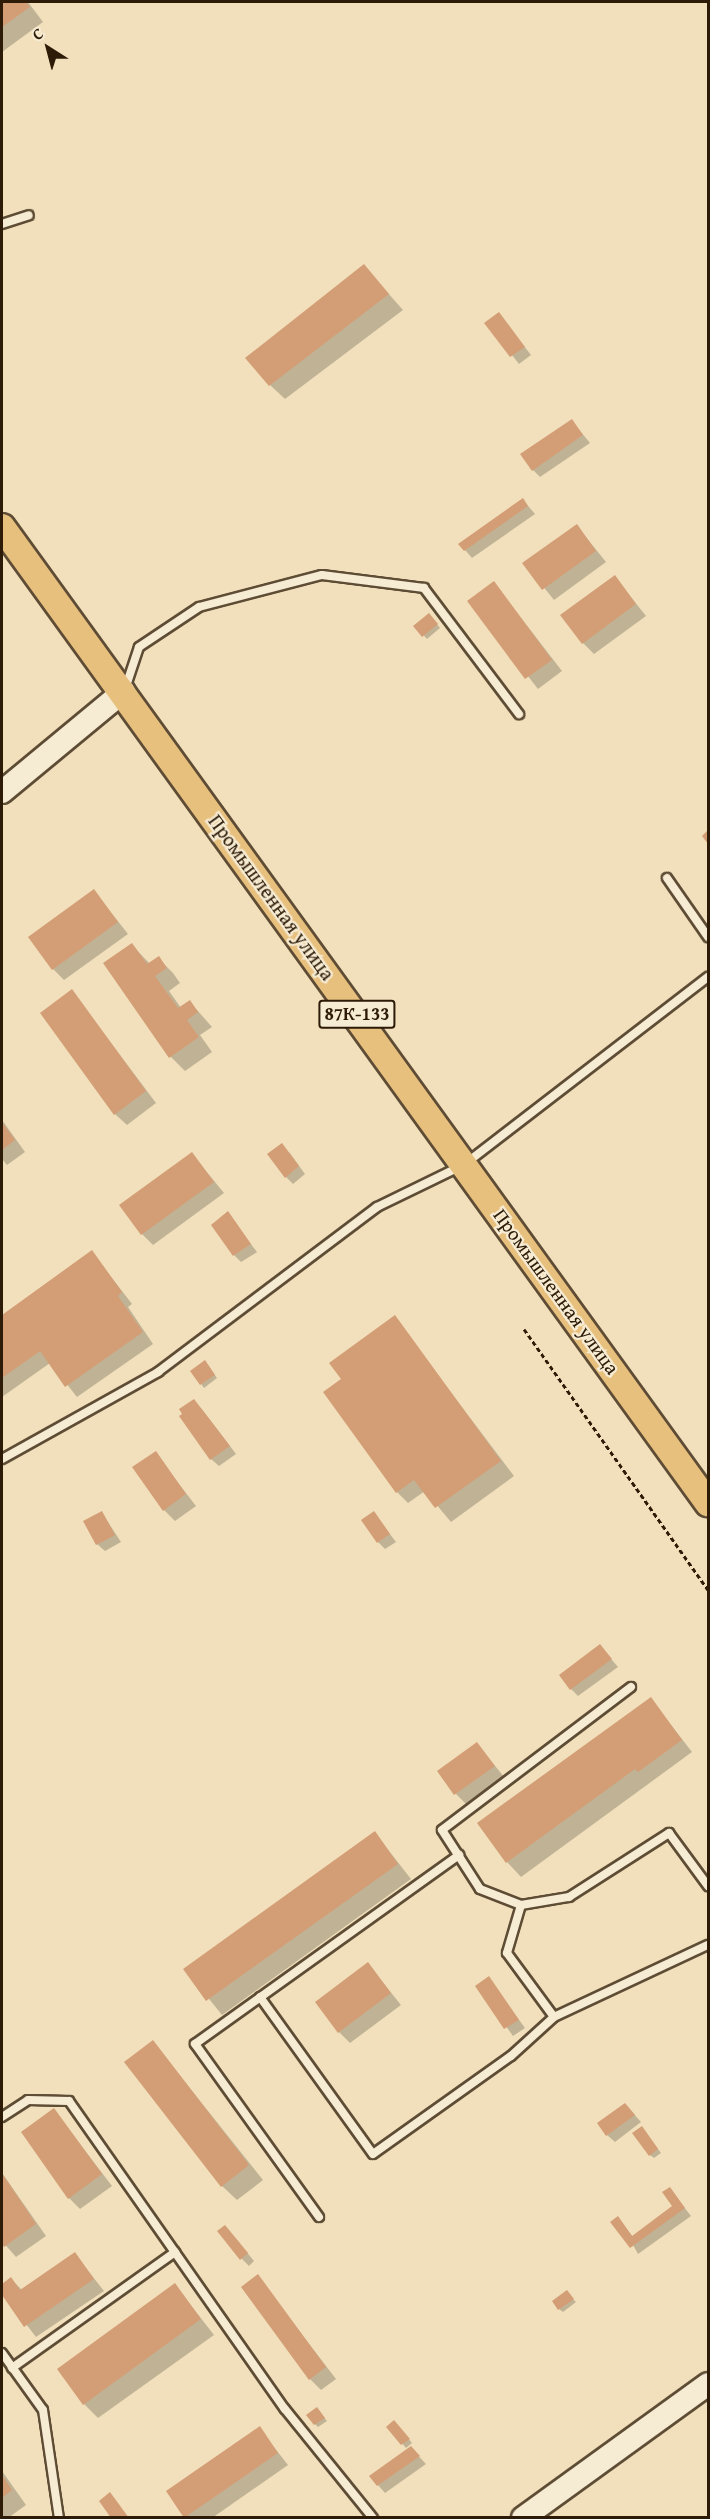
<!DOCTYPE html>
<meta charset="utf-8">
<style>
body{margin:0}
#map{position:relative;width:710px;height:2519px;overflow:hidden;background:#f1e0bb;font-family:"Gentium Book Plus",serif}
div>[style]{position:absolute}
.shadow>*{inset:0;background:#0003}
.building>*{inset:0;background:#d39d76}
.path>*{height:3px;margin-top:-1.5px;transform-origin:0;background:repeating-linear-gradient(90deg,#2d1b08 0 4.5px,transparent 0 7.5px)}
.roads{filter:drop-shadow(2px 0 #5e4c35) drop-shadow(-2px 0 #5e4c35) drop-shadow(0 2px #5e4c35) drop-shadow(0 -2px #5e4c35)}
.lane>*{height:8px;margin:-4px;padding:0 4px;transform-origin:4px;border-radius:4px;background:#f6ebd3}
.secondary>*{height:22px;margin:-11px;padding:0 11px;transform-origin:11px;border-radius:11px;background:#f6ebd3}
.primary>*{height:26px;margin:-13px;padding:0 13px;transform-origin:13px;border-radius:13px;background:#e8c07e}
span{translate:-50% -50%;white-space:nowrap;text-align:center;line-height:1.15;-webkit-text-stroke:4.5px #f6ebd3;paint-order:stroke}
.shield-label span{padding:2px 4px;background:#f6ebd3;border:2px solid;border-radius:4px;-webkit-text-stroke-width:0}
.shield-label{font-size:18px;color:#2d1b08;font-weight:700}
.street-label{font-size:20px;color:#2d1b08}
.frame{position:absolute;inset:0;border:3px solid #2d1b08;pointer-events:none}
.north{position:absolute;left:18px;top:18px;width:60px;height:60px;-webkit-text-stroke:4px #f6ebd3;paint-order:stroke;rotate:324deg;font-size:16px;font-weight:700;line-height:24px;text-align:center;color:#2d1b08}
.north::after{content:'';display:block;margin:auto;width:21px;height:27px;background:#2d1b08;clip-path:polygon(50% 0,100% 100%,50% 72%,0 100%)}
</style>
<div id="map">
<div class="shadow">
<i style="clip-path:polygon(2px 2px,28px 2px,43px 22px,2px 52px)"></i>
<i style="clip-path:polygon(364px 266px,403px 310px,285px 399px,270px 385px)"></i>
<i style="clip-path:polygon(499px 314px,531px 355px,519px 364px,487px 323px)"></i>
<i style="clip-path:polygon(572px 421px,590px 443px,540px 477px,533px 470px)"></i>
<i style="clip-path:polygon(523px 500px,535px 514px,472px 558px,465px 550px)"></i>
<i style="clip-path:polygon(577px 526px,606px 562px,554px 600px,525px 564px)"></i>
<i style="clip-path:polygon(615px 577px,646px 616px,594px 654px,583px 643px)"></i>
<i style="clip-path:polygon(494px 583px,562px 671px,538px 689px,469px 601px)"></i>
<i style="clip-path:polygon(432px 618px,440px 628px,427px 639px,415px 626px)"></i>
<i style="clip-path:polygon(94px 891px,128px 934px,64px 980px,53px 969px)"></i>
<i style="clip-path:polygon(132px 945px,150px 964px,158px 958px,173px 973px,180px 983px,169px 991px,181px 1008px,190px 1002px,212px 1027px,200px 1035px,212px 1052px,185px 1071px,171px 1057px)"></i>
<i style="clip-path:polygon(72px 991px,156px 1103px,127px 1125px,115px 1114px)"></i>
<i style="clip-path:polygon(2px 1120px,25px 1152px,7px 1165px,2px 1159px)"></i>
<i style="clip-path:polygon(289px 1152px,305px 1174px,293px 1184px,286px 1177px)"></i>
<i style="clip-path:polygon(192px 1154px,224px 1193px,153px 1245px,142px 1234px)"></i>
<i style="clip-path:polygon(228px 1214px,257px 1252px,241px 1262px,234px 1255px)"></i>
<i style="clip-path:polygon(92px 1252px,132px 1304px,128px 1307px,153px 1344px,77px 1397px,50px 1363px,2px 1397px,2px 1317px)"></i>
<i style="clip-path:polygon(394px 1317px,514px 1476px,451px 1522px,425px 1491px,408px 1503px,397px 1492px,341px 1381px)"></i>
<i style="clip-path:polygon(208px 1365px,217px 1378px,204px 1388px,192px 1371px)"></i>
<i style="clip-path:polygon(201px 1408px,236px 1454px,219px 1466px,211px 1459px)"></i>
<i style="clip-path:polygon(155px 1453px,196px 1506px,175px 1521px,164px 1510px)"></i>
<i style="clip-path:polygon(102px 1513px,121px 1542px,105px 1551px,97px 1544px)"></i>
<i style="clip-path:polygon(374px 1513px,396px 1542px,385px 1549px,378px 1542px)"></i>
<i style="clip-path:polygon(600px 1646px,618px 1667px,578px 1696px,571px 1689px)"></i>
<i style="clip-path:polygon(651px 1699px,692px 1752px,521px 1877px,507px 1862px)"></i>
<i style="clip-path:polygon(477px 1744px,505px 1778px,467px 1805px,456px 1794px)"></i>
<i style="clip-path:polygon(375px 1833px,411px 1879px,222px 2015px,185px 1969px)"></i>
<i style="clip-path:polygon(368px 1964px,401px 2005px,350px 2043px,339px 2032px)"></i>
<i style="clip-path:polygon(489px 1978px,525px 2028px,513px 2036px,477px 1986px)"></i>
<i style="clip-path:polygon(153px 2042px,263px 2180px,237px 2200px,222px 2186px)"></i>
<i style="clip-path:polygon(625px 2104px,641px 2122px,615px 2142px,607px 2135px)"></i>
<i style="clip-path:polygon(54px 2110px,112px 2186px,80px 2209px,69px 2198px)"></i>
<i style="clip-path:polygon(645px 2131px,661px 2153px,654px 2158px,650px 2155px)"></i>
<i style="clip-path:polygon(2px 2173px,46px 2236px,16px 2257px,2px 2241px)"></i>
<i style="clip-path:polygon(670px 2189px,691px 2216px,638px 2254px,618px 2218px,633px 2237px,674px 2206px)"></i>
<i style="clip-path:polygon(232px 2234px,254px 2261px,249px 2266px,242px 2259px)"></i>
<i style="clip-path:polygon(75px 2254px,104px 2291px,36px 2337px,2px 2293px,2px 2286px,11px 2279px,22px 2290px)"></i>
<i style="clip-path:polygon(257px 2276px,336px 2379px,321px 2390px,310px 2379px)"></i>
<i style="clip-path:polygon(175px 2285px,214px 2335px,98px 2418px,84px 2404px)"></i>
<i style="clip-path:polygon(570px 2296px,576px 2302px,563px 2312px,559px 2309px)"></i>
<i style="clip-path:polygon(320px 2412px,327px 2421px,318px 2427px,315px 2424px)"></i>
<i style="clip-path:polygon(397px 2425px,412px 2443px,406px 2448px,388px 2427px)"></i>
<i style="clip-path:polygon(259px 2428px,288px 2465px,212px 2518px,186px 2518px,168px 2492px)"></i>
<i style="clip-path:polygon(411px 2448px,426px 2464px,385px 2493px,371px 2477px)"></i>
<i style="clip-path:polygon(2px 2471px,26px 2505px,8px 2518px,2px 2518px)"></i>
</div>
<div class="building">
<i style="clip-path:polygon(2px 2px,26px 2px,30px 7px,2px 27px)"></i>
<i style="clip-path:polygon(364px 264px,389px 294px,269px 386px,245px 358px)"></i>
<i style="clip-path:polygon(499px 312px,525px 347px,510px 357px,484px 323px)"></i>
<i style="clip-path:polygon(572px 419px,583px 435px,532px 471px,520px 454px)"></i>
<i style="clip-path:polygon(523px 498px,528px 506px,464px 551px,458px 544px)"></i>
<i style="clip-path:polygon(577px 524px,596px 551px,542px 590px,522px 563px)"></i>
<i style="clip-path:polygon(615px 575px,636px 604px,582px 644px,560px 615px)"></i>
<i style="clip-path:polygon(494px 581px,552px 660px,525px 679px,467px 601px)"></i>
<i style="clip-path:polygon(429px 613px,438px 624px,422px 637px,413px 626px)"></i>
<i style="clip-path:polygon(708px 830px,708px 844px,702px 836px)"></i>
<i style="clip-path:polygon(94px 889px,118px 922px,52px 970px,28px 937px)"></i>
<i style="clip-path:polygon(132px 943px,147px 964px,159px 956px,167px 968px,155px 976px,178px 1008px,190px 1000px,198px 1012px,187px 1020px,199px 1037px,169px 1058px,103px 963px)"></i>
<i style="clip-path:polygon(72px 989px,146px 1091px,114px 1115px,40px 1013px)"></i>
<i style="clip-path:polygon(2px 1122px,15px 1140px,2px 1150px)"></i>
<i style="clip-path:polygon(282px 1143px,299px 1166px,285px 1178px,267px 1154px)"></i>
<i style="clip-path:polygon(192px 1152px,214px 1182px,141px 1235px,119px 1205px)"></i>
<i style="clip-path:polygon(228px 1211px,251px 1244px,233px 1256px,211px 1225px)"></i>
<i style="clip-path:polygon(92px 1250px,122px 1292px,118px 1296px,143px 1332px,65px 1387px,40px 1351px,2px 1378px,2px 1315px)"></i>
<i style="clip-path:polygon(395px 1315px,501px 1461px,435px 1508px,414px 1480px,396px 1493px,323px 1392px,341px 1379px,329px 1363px)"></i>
<i style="clip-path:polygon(205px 1360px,215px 1375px,200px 1385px,190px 1371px)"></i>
<i style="clip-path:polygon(194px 1399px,230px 1446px,210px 1460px,179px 1416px,182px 1414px,179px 1409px)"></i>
<i style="clip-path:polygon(156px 1451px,186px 1494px,163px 1511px,132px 1467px)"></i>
<i style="clip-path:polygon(102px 1511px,115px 1535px,96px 1545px,83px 1521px)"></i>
<i style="clip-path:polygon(374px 1511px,390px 1534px,377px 1543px,361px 1520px)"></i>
<i style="clip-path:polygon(600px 1644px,612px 1659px,570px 1690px,559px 1675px)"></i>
<i style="clip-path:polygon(651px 1697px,682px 1740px,638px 1772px,635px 1769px,506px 1863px,477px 1823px)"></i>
<i style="clip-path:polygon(477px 1742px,495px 1766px,454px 1795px,437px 1771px)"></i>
<i style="clip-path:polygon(375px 1831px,398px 1864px,206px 2001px,183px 1969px)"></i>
<i style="clip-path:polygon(368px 1962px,391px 1993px,338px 2033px,315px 2002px)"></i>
<i style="clip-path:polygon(489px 1976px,519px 2020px,504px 2029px,475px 1986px)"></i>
<i style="clip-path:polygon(153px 2040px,249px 2165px,221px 2187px,124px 2062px)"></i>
<i style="clip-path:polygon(625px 2103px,635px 2115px,606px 2136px,597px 2123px)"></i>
<i style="clip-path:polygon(54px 2108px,102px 2174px,68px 2199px,21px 2132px)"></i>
<i style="clip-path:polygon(642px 2126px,658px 2149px,649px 2156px,632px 2133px)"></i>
<i style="clip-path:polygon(2px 2173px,36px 2224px,4px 2247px,2px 2244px)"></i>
<i style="clip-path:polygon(670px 2187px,685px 2208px,630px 2248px,610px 2222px,618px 2216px,632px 2236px,672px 2206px,662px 2192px)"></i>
<i style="clip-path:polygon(225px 2225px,248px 2253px,240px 2260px,217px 2231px)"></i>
<i style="clip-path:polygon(75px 2252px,94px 2279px,24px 2327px,2px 2295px,2px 2284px,11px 2277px,20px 2290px)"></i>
<i style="clip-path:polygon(258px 2274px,326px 2367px,309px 2380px,241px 2287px)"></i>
<i style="clip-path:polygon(175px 2283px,201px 2319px,83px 2405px,57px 2369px)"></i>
<i style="clip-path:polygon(567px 2290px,574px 2299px,558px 2310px,552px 2301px)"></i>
<i style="clip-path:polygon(317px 2407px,325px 2418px,314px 2425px,306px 2415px)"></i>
<i style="clip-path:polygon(394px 2420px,410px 2439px,401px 2445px,386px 2427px)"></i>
<i style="clip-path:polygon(260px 2426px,278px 2453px,184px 2518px,166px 2491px)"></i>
<i style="clip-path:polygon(411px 2446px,420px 2456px,377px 2486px,369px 2476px)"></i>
<i style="clip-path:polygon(2px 2475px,12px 2490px,2px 2498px)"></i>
<i style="clip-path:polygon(110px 2492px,129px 2518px,111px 2518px,99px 2501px)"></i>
</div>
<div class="path">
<i style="left:524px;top:1329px;width:319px;rotate:54.8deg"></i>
</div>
<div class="roads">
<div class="lane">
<i style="left:2px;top:224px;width:28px;rotate:-18deg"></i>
<i style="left:125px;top:689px;width:44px;rotate:-71.6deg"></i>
<i style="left:139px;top:647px;width:72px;rotate:-33.7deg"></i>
<i style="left:199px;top:607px;width:127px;rotate:-14.6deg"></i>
<i style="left:322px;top:575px;width:103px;rotate:7.3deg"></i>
<i style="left:424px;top:588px;width:158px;rotate:53deg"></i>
<i style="left:667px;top:878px;width:72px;rotate:55.2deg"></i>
<i style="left:2px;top:1459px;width:179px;rotate:-29.1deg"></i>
<i style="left:158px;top:1372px;width:274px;rotate:-37deg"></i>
<i style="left:377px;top:1207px;width:98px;rotate:-26deg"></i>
<i style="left:465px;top:1164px;width:307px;rotate:-37.6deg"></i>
<i style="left:631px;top:1687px;width:237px;rotate:142.9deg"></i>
<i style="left:442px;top:1830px;width:70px;rotate:57.2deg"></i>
<i style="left:480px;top:1889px;width:44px;rotate:21.3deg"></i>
<i style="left:521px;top:1905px;width:49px;rotate:-9.5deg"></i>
<i style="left:569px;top:1897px;width:119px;rotate:-32.6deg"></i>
<i style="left:669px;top:1833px;width:66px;rotate:53.7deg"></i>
<i style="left:521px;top:1905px;width:50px;rotate:106.3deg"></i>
<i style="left:507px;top:1953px;width:79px;rotate:53.7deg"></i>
<i style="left:260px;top:1997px;width:193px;rotate:54.3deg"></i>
<i style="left:373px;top:2154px;width:169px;rotate:-35.4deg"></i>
<i style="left:511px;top:2056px;width:58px;rotate:-42.2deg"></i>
<i style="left:554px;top:2017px;width:170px;rotate:-25.1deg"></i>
<i style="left:2px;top:2117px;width:31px;rotate:-33deg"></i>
<i style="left:28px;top:2100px;width:41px;rotate:1.4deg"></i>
<i style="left:69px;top:2101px;width:376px;rotate:55deg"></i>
<i style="left:285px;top:2409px;width:140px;rotate:51.1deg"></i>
<i style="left:319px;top:2217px;width:213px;rotate:-125.6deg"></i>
<i style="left:195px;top:2044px;width:325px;rotate:-35.6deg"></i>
<i style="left:2px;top:2353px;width:70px;rotate:54.3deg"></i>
<i style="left:43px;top:2410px;width:109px;rotate:81.6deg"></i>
<i style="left:12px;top:2368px;width:200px;rotate:-35.4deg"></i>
</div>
<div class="secondary">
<i style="left:2px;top:792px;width:158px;rotate:-39.6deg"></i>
<i style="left:523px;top:2518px;width:228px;rotate:-35.9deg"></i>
</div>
<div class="primary">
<i style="left:2px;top:527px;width:1205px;rotate:54.12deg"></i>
</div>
</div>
<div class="shield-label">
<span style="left:357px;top:1014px">87К-133</span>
</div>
<div class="street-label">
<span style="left:272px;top:897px;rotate:54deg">Промышленная улица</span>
<span style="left:557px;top:1291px;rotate:54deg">Промышленная улица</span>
</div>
<div class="frame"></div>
<div class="north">С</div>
</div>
